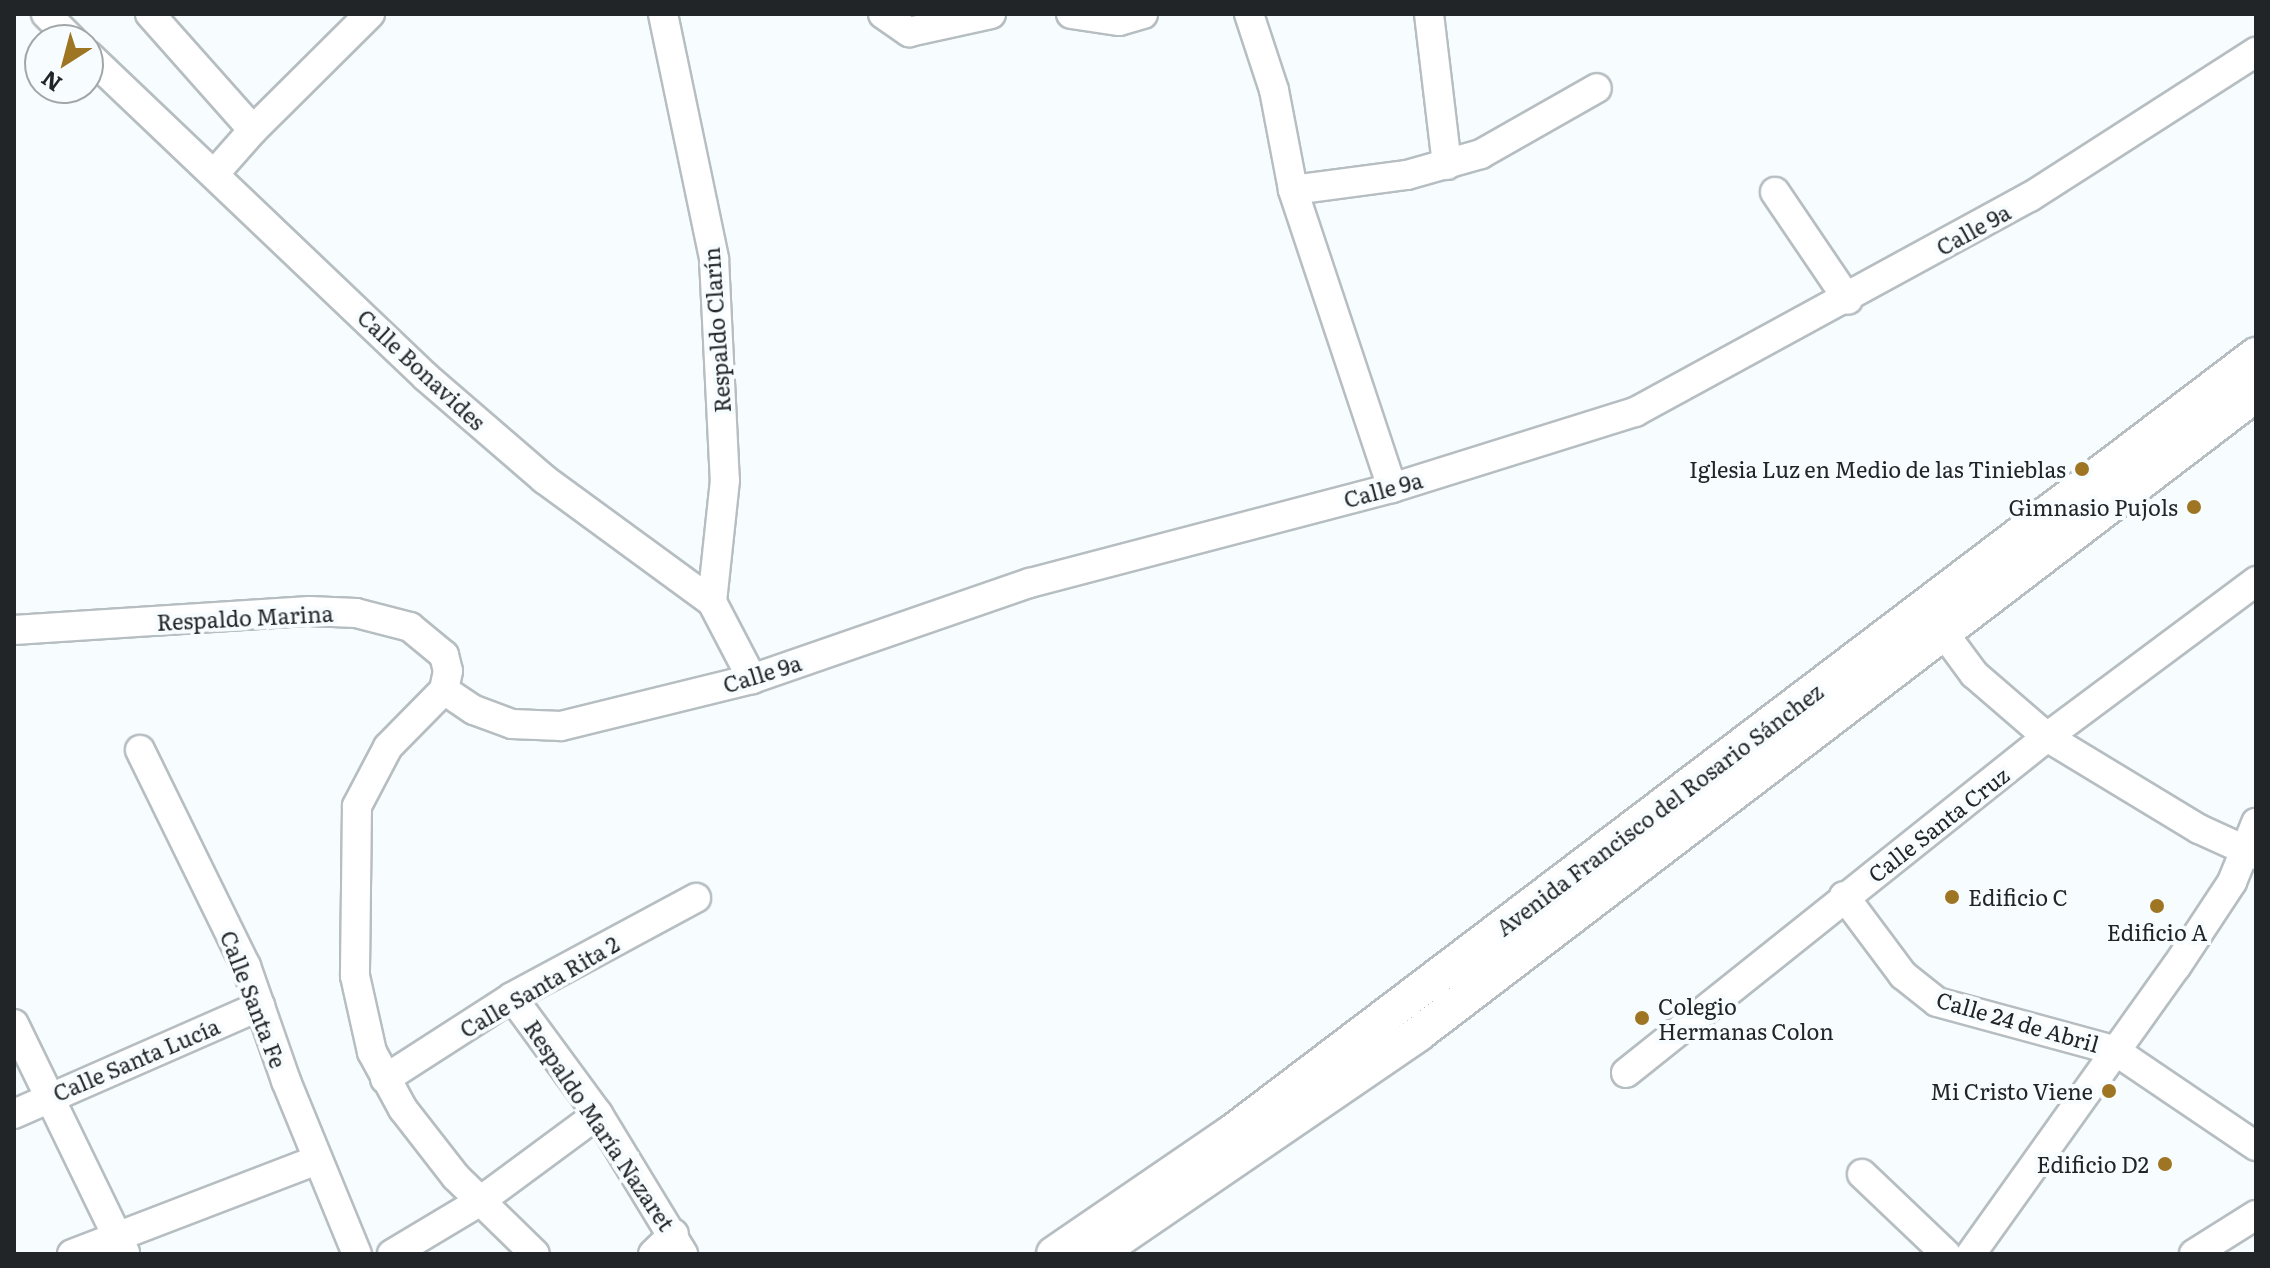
<!DOCTYPE html>
<meta charset="utf-8">
<style>
body{margin:0}
#map{position:relative;width:2270px;height:1268px;overflow:hidden;background:#f7fcfe;font-family:Literata,serif}
div>[style]{position:absolute}
.roads{filter:drop-shadow(2px 0 #b6bec2) drop-shadow(-2px 0 #b6bec2) drop-shadow(0 2px #b6bec2) drop-shadow(0 -2px #b6bec2)}
.minor>*{height:28px;margin:-14px;padding:0 14px;transform-origin:14px;border-radius:14px;background:#fff}
.major>*{height:34px;margin:-17px;padding:0 17px;transform-origin:17px;border-radius:17px;background:#fff}
.dots>*{width:22px;height:22px;translate:-50% -50%;box-sizing:border-box;border:4px solid #f7fcfe;border-radius:50%}
span{translate:-50% -50%;white-space:nowrap;text-align:center;line-height:1.15;-webkit-text-stroke:8px #f7fcfe;paint-order:stroke}
.street-label{font-size:22px;color:#222527}
.poi-label{font-size:22px;color:#222527}
.right{translate:-100% -50%;text-align:right}
.left{translate:0 -50%;text-align:left}
.frame{position:absolute;inset:0;border:16px solid #222527;pointer-events:none}
.north{position:absolute;left:24px;top:24px;width:80px;height:80px;box-sizing:border-box;background:#f7fcfe;border:2px solid #a2a6a8;border-radius:50%;rotate:216deg;font-size:22px;font-weight:700;line-height:32px;text-align:center;color:#222527}
.north::after{content:'';display:block;margin:auto;width:28px;height:36px;background:#9e7523;clip-path:polygon(50% 0,100% 100%,50% 72%,0 100%)}
</style>
<div id="map">
<div class="roads">
<div class="minor">
<i style="left:46px;top:14px;width:37px;rotate:45deg"></i>
<i style="left:150px;top:14px;width:155px;rotate:48.4deg"></i>
<i style="left:253px;top:130px;width:56px;rotate:131.4deg"></i>
<i style="left:663px;top:14px;width:250px;rotate:78.2deg"></i>
<i style="left:714px;top:259px;width:221px;rotate:87.2deg"></i>
<i style="left:725px;top:480px;width:123px;rotate:96.1deg"></i>
<i style="left:883px;top:14px;width:32px;rotate:35deg"></i>
<i style="left:909px;top:32px;width:84px;rotate:-12.4deg"></i>
<i style="left:1071px;top:14px;width:49px;rotate:8.3deg"></i>
<i style="left:1119px;top:21px;width:25px;rotate:-16deg"></i>
<i style="left:1249px;top:14px;width:80px;rotate:71.8deg"></i>
<i style="left:1274px;top:90px;width:102px;rotate:79.2deg"></i>
<i style="left:1293px;top:190px;width:314px;rotate:71.6deg"></i>
<i style="left:1429px;top:14px;width:152px;rotate:83.2deg"></i>
<i style="left:88px;top:55px;width:467px;rotate:43.6deg"></i>
<i style="left:426px;top:377px;width:156px;rotate:40.8deg"></i>
<i style="left:544px;top:479px;width:208px;rotate:36.2deg"></i>
<i style="left:712px;top:602px;width:87px;rotate:62.5deg"></i>
<i style="left:253px;top:130px;width:165px;rotate:-44.8deg"></i>
<i style="left:1293px;top:190px;width:115px;rotate:-7.5deg"></i>
<i style="left:1407px;top:175px;width:77px;rotate:-15.8deg"></i>
<i style="left:1481px;top:154px;width:133px;rotate:-29.6deg"></i>
<i style="left:1775px;top:192px;width:130px;rotate:55.9deg"></i>
<i style="left:1932px;top:617px;width:71px;rotate:53.6deg"></i>
<i style="left:1974px;top:674px;width:96px;rotate:40.8deg"></i>
<i style="left:2047px;top:737px;width:178px;rotate:31.2deg"></i>
<i style="left:2199px;top:829px;width:63px;rotate:24.5deg"></i>
<i style="left:14px;top:630px;width:296px;rotate:-3.7deg"></i>
<i style="left:309px;top:611px;width:47px;rotate:2.4deg"></i>
<i style="left:356px;top:613px;width:56px;rotate:14.5deg"></i>
<i style="left:410px;top:627px;width:44px;rotate:39.5deg"></i>
<i style="left:444px;top:655px;width:16px;rotate:76deg"></i>
<i style="left:448px;top:671px;width:19px;rotate:102deg"></i>
<i style="left:444px;top:690px;width:80px;rotate:134.5deg"></i>
<i style="left:388px;top:747px;width:67px;rotate:117.7deg"></i>
<i style="left:357px;top:806px;width:170px;rotate:90.7deg"></i>
<i style="left:355px;top:976px;width:78px;rotate:77.4deg"></i>
<i style="left:372px;top:1052px;width:65px;rotate:61.5deg"></i>
<i style="left:403px;top:1109px;width:86px;rotate:52.1deg"></i>
<i style="left:456px;top:1177px;width:110px;rotate:44.3deg"></i>
<i style="left:444px;top:690px;width:36px;rotate:34deg"></i>
<i style="left:474px;top:710px;width:40px;rotate:20.2deg"></i>
<i style="left:512px;top:724px;width:49px;rotate:2.3deg"></i>
<i style="left:561px;top:726px;width:197px;rotate:-13.8deg"></i>
<i style="left:752px;top:679px;width:294px;rotate:-19.1deg"></i>
<i style="left:1030px;top:583px;width:374px;rotate:-14.7deg"></i>
<i style="left:1392px;top:488px;width:255px;rotate:-17.4deg"></i>
<i style="left:1635px;top:412px;width:450px;rotate:-28.6deg"></i>
<i style="left:2030px;top:197px;width:269px;rotate:-32.7deg"></i>
<i style="left:140px;top:750px;width:241px;rotate:63.9deg"></i>
<i style="left:246px;top:966px;width:122px;rotate:70.8deg"></i>
<i style="left:286px;top:1081px;width:187px;rotate:67.7deg"></i>
<i style="left:1844px;top:896px;width:99px;rotate:53.2deg"></i>
<i style="left:1903px;top:975px;width:43px;rotate:38.5deg"></i>
<i style="left:1937px;top:1002px;width:183px;rotate:15.2deg"></i>
<i style="left:2114px;top:1050px;width:171px;rotate:34.1deg"></i>
<i style="left:512px;top:997px;width:145px;rotate:53.7deg"></i>
<i style="left:598px;top:1114px;width:164px;rotate:58.7deg"></i>
<i style="left:14px;top:1024px;width:254px;rotate:64.1deg"></i>
<i style="left:1626px;top:1073px;width:539px;rotate:-38.59deg"></i>
<i style="left:2047px;top:737px;width:261px;rotate:-36.7deg"></i>
<i style="left:385px;top:1079px;width:151px;rotate:-32.8deg"></i>
<i style="left:512px;top:997px;width:209px;rotate:-28.3deg"></i>
<i style="left:14px;top:1114px;width:269px;rotate:-23.7deg"></i>
<i style="left:1862px;top:1174px;width:116px;rotate:43.6deg"></i>
<i style="left:72px;top:1254px;width:262px;rotate:-21deg"></i>
<i style="left:392px;top:1254px;width:101px;rotate:-30.9deg"></i>
<i style="left:479px;top:1202px;width:148px;rotate:-36.5deg"></i>
<i style="left:653px;top:1254px;width:29px;rotate:-44deg"></i>
<i style="left:1971px;top:1254px;width:353px;rotate:-54.5deg"></i>
<i style="left:2176px;top:967px;width:102px;rotate:-56.6deg"></i>
<i style="left:2232px;top:882px;width:64px;rotate:-67.9deg"></i>
<i style="left:2194px;top:1254px;width:73px;rotate:-32.2deg"></i>
</div>
<div class="major">
<i style="left:1054px;top:1254px;width:214px;rotate:-34.4deg"></i>
<i style="left:1231px;top:1133px;width:1287px;rotate:-37.2deg"></i>
<i style="left:1097px;top:1254px;width:389px;rotate:-34.4deg"></i>
<i style="left:1418px;top:1034px;width:1054px;rotate:-37.37deg"></i>
</div>
</div>
<div class="dots">
<i style="left:2082px;top:469px;background:#9e7523"></i>
<i style="left:2194px;top:507px;background:#9e7523"></i>
<i style="left:1952px;top:897px;background:#9e7523"></i>
<i style="left:2157px;top:906px;background:#9e7523"></i>
<i style="left:1642px;top:1018px;background:#9e7523"></i>
<i style="left:2109px;top:1091px;background:#9e7523"></i>
<i style="left:2165px;top:1164px;background:#9e7523"></i>
</div>
<div class="street-label">
<span style="left:1973px;top:229px;rotate:-29deg">Calle 9a</span>
<span style="left:716px;top:330px;rotate:-94deg">Respaldo Clarín</span>
<span style="left:422px;top:369px;rotate:43deg">Calle Bonavides</span>
<span style="left:1383px;top:489px;rotate:-15deg">Calle 9a</span>
<span style="left:245px;top:617px;rotate:-3deg">Respaldo Marina</span>
<span style="left:762px;top:673px;rotate:-17deg">Calle 9a</span>
<span style="left:1659px;top:809px;rotate:-37deg">Avenida Francisco del Rosario Sánchez</span>
<span style="left:1938px;top:824px;rotate:-38deg">Calle Santa Cruz</span>
<span style="left:539px;top:986px;rotate:-30deg">Calle Santa Rita 2</span>
<span style="left:254px;top:999px;rotate:69deg">Calle Santa Fe</span>
<span style="left:2018px;top:1021px;rotate:16deg">Calle 24 de Abril</span>
<span style="left:136px;top:1059px;rotate:-23deg">Calle Santa Lucía</span>
<span style="left:600px;top:1125px;rotate:56deg">Respaldo María Nazaret</span>
</div>
<div class="poi-label">
<span class="right" style="left:2066px;top:469px">Iglesia Luz en Medio de las Tinieblas</span>
<span class="right" style="left:2178px;top:507px">Gimnasio Pujols</span>
<span class="left" style="left:1968px;top:897px">Edificio C</span>
<span style="left:2157px;top:932px">Edificio A</span>
<span class="left" style="left:1658px;top:1018px">Colegio<br>Hermanas Colon</span>
<span class="right" style="left:2093px;top:1091px">Mi Cristo Viene</span>
<span class="right" style="left:2149px;top:1164px">Edificio D2</span>
</div>
<div class="frame"></div>
<div class="north">N</div>
</div>
